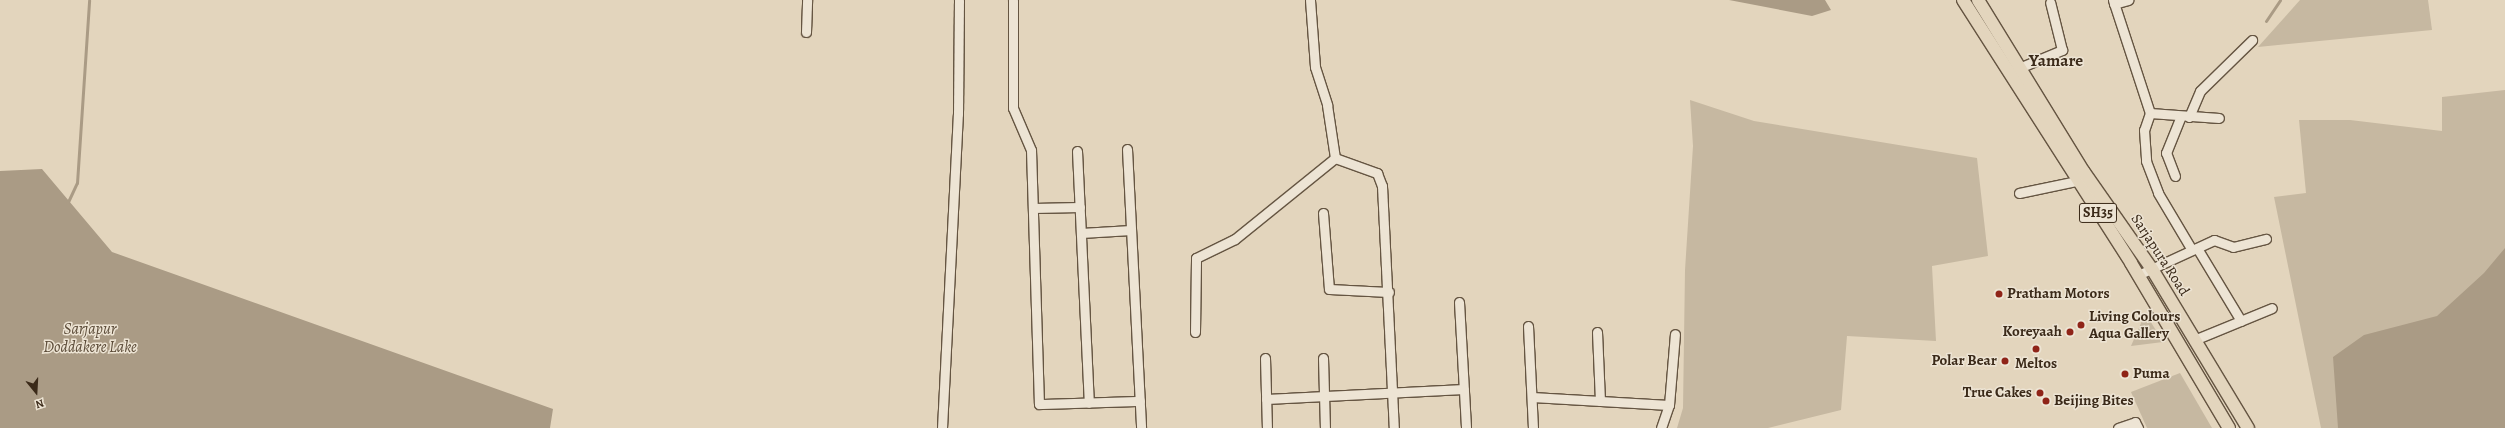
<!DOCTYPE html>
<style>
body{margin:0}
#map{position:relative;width:2505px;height:428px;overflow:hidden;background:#e3d5bd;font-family:Alegreya,serif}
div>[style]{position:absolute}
.green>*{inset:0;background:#c6b8a1}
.water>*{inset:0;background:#aa9b85}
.stream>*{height:3px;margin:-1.5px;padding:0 1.5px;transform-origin:1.5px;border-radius:1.5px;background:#aa9b85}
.roads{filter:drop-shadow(1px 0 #655542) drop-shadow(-1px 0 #655542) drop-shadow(0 1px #655542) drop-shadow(0 -1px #655542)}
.minor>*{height:9px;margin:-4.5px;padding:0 4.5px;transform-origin:4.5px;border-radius:4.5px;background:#ede4d4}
.major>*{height:12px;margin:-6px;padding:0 6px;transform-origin:6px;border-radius:6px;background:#e3d5bd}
.dots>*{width:11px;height:11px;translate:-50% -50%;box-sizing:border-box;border:2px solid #ede4d4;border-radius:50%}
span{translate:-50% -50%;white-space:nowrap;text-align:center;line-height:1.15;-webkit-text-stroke:3px #ede4d4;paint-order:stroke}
.shield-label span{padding:1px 3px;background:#ede4d4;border:1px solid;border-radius:3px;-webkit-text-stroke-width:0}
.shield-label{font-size:14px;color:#3b2a19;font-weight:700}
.street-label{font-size:15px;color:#3b2a19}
.poi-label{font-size:15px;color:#3b2a19;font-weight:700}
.left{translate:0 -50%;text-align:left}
.right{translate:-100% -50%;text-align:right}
.water-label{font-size:16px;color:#5c4c39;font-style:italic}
.quarter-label{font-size:17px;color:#3b2a19;font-weight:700}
.north{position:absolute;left:16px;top:372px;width:40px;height:40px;-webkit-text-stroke:3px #ede4d4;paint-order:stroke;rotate:162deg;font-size:11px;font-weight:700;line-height:16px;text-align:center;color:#3b2a19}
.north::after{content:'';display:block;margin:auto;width:14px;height:18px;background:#3b2a19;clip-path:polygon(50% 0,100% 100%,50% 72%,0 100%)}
</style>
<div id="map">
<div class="green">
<i style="clip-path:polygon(2300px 0,2428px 0,2432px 30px,2258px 47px)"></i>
<i style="clip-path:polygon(2505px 90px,2505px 428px,2321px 428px,2274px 197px,2306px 193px,2299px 120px,2350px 120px,2442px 131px,2442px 97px)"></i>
<i style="clip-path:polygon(1690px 100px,1754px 121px,1977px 158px,1988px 256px,1932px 266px,1936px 341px,1847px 336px,1841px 410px,1768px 428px,1677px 428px,1683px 408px,1685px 270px,1693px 146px)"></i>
<i style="clip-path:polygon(2149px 319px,2163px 342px,2131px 346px,2142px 321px)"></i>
<i style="clip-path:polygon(2180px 373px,2212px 428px,2147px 428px,2131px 392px)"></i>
</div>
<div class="water">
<i style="clip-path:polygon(1729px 0,1825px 0,1831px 10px,1812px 16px)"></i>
<i style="clip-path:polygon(42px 169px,112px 252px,553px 409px,550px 428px,0 428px,0 171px)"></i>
<i style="clip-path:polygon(2505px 248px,2505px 428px,2338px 428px,2333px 357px,2364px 335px,2437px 316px,2484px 273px)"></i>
</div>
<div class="stream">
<i style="left:2266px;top:21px;width:25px;rotate:-56deg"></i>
<i style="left:67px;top:204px;width:23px;rotate:-65deg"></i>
<i style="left:77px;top:183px;width:183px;rotate:-86.2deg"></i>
</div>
<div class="roads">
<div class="minor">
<i style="left:1013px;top:0;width:108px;rotate:90deg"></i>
<i style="left:1013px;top:108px;width:46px;rotate:66.8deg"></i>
<i style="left:1031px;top:150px;width:254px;rotate:88.2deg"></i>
<i style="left:1039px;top:404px;width:101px;rotate:-1.7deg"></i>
<i style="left:1310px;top:0;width:67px;rotate:85.7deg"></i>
<i style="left:1315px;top:67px;width:40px;rotate:72deg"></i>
<i style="left:1327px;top:105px;width:54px;rotate:81.4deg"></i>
<i style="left:1335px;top:158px;width:45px;rotate:19.7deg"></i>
<i style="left:1377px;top:173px;width:14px;rotate:69deg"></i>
<i style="left:1382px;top:186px;width:242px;rotate:87.2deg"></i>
<i style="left:2113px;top:0;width:119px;rotate:71.9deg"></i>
<i style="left:2150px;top:113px;width:18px;rotate:109deg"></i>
<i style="left:2144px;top:130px;width:31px;rotate:86deg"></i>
<i style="left:2146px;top:161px;width:34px;rotate:69deg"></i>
<i style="left:2158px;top:193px;width:66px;rotate:59.2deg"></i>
<i style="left:2114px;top:4px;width:15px;rotate:-16deg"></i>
<i style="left:806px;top:32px;width:32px;rotate:-88deg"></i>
<i style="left:2019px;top:68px;width:47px;rotate:-22.7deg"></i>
<i style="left:2062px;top:50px;width:49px;rotate:-104deg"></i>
<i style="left:2150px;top:113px;width:69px;rotate:4.1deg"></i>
<i style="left:2189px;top:117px;width:28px;rotate:-67deg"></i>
<i style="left:2200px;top:91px;width:73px;rotate:-44.4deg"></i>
<i style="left:1127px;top:149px;width:279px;rotate:87.1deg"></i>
<i style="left:1077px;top:151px;width:252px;rotate:87.3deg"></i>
<i style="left:2175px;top:176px;width:25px;rotate:-111deg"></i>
<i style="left:2166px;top:153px;width:40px;rotate:-68deg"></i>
<i style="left:2019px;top:193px;width:58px;rotate:-11.9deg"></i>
<i style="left:1033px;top:208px;width:47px;rotate:-1.2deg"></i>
<i style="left:1323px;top:213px;width:76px;rotate:85.5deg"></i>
<i style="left:1329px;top:289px;width:60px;rotate:2.9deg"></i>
<i style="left:1081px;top:233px;width:50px;rotate:-3.4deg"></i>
<i style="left:2197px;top:248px;width:85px;rotate:58.9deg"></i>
<i style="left:2138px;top:275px;width:84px;rotate:-24.7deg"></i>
<i style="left:2214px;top:240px;width:20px;rotate:20deg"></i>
<i style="left:2233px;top:247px;width:34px;rotate:-14deg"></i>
<i style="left:1459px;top:302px;width:126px;rotate:86.8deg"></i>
<i style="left:1528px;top:326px;width:102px;rotate:87.2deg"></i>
<i style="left:1195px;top:332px;width:74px;rotate:-89.2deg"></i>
<i style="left:1196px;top:258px;width:43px;rotate:-26deg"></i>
<i style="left:1235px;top:239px;width:129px;rotate:-39deg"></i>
<i style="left:1597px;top:332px;width:69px;rotate:87.5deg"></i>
<i style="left:2194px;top:340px;width:84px;rotate:-22.3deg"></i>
<i style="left:1265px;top:358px;width:70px;rotate:88.4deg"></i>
<i style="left:1323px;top:358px;width:70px;rotate:88.4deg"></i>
<i style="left:1532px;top:397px;width:137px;rotate:3.3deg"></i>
<i style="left:1266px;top:399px;width:198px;rotate:-2.9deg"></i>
<i style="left:942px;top:428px;width:314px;rotate:-87.1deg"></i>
<i style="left:958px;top:114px;width:114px;rotate:-89.5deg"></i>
<i style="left:1661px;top:428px;width:24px;rotate:-71deg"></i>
<i style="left:1669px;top:405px;width:71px;rotate:-85.2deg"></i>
<i style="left:2118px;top:428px;width:18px;rotate:-19deg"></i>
<i style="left:2135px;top:422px;width:7px;rotate:63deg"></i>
</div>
<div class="major">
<i style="left:1963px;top:0;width:312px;rotate:57.4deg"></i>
<i style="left:2131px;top:263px;width:192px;rotate:59.3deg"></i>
<i style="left:1978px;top:0;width:202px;rotate:58.4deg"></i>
<i style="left:2084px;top:172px;width:118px;rotate:55deg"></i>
<i style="left:2152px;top:269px;width:186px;rotate:58.9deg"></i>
</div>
</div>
<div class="dots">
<i style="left:1999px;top:294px;background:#8f2418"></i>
<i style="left:2081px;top:325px;background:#8f2418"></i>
<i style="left:2070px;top:332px;background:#8f2418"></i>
<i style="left:2036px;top:349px;background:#8f2418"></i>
<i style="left:2005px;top:361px;background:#8f2418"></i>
<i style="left:2125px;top:374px;background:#8f2418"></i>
<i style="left:2040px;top:393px;background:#8f2418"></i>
<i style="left:2046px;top:401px;background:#8f2418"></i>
</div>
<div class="shield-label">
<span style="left:2098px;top:213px">SH35</span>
</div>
<div class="street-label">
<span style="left:2160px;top:255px;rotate:57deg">Sarjapura Road</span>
</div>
<div class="poi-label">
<span class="left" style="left:2007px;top:294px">Pratham Motors</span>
<span class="left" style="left:2089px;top:325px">Living Colours<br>Aqua Gallery</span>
<span class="right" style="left:2062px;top:332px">Koreyaah</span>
<span class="right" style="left:1997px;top:361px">Polar Bear</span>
<span style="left:2036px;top:364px">Meltos</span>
<span class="left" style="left:2133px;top:374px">Puma</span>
<span class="right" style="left:2032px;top:393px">True Cakes</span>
<span class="left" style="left:2054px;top:401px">Beijing Bites</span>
</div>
<div class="water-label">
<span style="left:90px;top:338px">Sarjapur<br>Doddakere Lake</span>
</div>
<div class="quarter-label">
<span style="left:2056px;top:61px">Yamare</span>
</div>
<div class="north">N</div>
</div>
